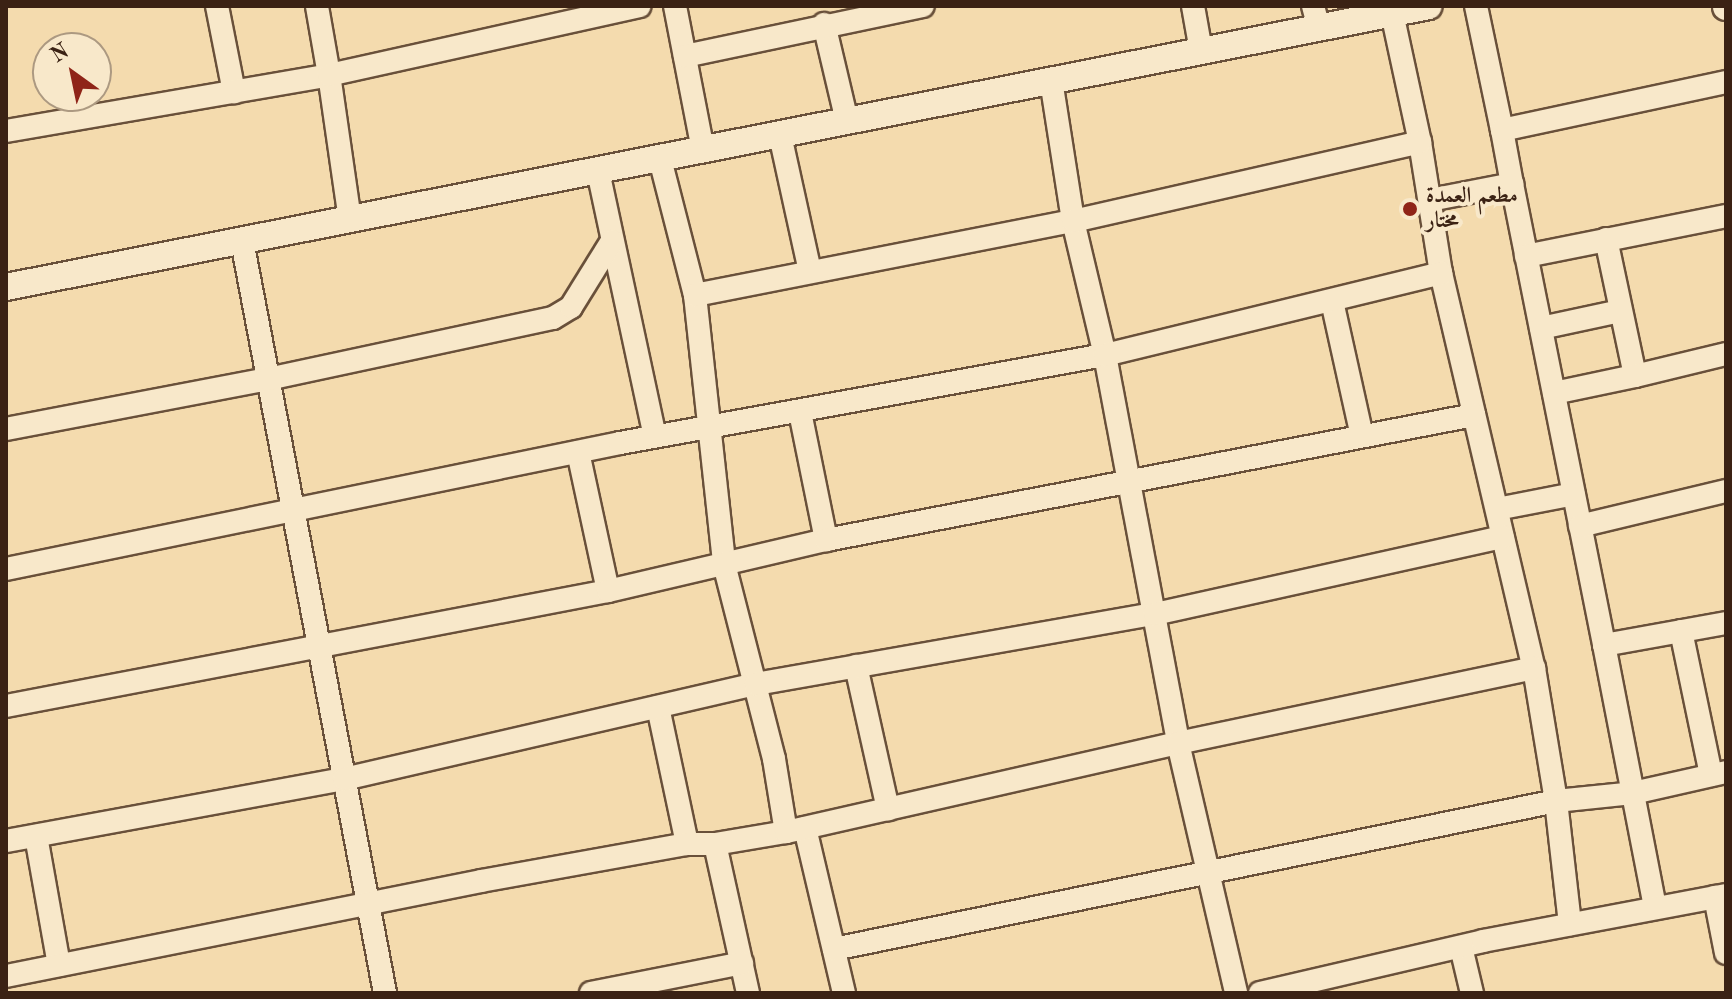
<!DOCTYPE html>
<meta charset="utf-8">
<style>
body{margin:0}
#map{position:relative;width:1732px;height:999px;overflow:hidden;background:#f4dbae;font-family:"Old Standard TT",Amiri,serif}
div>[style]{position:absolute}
.roads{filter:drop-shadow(2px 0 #69503a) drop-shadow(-2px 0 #69503a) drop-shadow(0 2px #69503a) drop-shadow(0 -2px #69503a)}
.minor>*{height:22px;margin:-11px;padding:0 11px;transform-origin:11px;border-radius:11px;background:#f8e8ca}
.tertiary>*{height:26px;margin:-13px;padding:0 13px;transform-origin:13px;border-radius:13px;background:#f8e8ca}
.dots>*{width:22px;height:22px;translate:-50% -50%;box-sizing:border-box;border:4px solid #f8e8ca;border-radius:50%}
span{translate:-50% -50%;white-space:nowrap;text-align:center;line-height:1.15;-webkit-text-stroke:8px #f8e8ca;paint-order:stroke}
.poi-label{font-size:22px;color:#3b2214;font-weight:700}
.left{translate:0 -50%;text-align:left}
.frame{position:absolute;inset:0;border:8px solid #3b2214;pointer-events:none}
.north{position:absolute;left:32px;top:32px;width:80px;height:80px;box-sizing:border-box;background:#f8e8ca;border:2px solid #ac9981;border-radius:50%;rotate:327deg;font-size:22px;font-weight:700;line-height:32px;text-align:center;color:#3b2214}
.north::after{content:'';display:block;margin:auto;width:28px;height:36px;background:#8f2418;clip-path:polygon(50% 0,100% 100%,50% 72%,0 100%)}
</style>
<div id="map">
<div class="roads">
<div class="minor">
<i style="left:217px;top:6px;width:88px;rotate:78.8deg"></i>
<i style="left:675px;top:6px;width:147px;rotate:79deg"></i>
<i style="left:1193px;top:6px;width:46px;rotate:79.9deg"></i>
<i style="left:1313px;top:6px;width:23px;rotate:75deg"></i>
<i style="left:1476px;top:6px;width:127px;rotate:78.2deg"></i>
<i style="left:1392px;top:13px;width:132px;rotate:77.8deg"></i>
<i style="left:1420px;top:142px;width:133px;rotate:80.9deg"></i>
<i style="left:1441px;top:273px;width:406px;rotate:76.8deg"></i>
<i style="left:1534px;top:668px;width:135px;rotate:80.6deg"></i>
<i style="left:1556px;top:801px;width:124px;rotate:83.5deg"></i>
<i style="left:824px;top:24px;width:100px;rotate:76.7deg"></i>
<i style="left:685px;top:56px;width:243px;rotate:-11.9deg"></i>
<i style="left:1051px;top:80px;width:143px;rotate:81.1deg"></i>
<i style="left:1073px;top:221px;width:138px;rotate:76.6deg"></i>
<i style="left:1105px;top:355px;width:395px;rotate:79.3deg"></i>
<i style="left:1178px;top:743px;width:257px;rotate:76.9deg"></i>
<i style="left:6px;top:131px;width:328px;rotate:-9.8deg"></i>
<i style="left:329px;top:75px;width:70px;rotate:-99.9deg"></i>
<i style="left:780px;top:135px;width:140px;rotate:77.6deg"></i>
<i style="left:660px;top:159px;width:140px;rotate:75.6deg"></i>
<i style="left:695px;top:295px;width:271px;rotate:83.8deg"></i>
<i style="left:724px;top:564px;width:201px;rotate:75.6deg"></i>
<i style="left:774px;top:759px;width:74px;rotate:80.7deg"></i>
<i style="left:598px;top:171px;width:271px;rotate:77.9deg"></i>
<i style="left:1512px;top:184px;width:470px;rotate:78.7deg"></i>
<i style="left:1430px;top:200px;width:84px;rotate:-11deg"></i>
<i style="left:1512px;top:184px;width:55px;rotate:-100.5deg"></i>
<i style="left:1502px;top:130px;width:229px;rotate:-12.1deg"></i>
<i style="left:350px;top:220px;width:147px;rotate:-98.2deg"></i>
<i style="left:329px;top:75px;width:318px;rotate:-12.5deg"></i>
<i style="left:1606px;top:239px;width:140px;rotate:78deg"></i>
<i style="left:1635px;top:376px;width:94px;rotate:-13.6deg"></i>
<i style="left:242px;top:241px;width:765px;rotate:79.23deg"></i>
<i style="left:1526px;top:256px;width:204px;rotate:-11.3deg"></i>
<i style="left:695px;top:295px;width:385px;rotate:-11.1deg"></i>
<i style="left:1073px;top:221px;width:356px;rotate:-12.8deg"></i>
<i style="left:1332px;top:301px;width:138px;rotate:77.5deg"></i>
<i style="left:1541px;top:328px;width:81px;rotate:-12.1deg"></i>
<i style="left:1554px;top:393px;width:83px;rotate:-11.9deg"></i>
<i style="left:800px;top:412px;width:131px;rotate:78.5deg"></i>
<i style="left:6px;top:429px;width:267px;rotate:-10.8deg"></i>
<i style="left:268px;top:379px;width:291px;rotate:-12.1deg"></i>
<i style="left:553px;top:318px;width:21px;rotate:-31deg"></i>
<i style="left:571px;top:307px;width:78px;rotate:-58.2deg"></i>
<i style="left:578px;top:452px;width:142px;rotate:77.8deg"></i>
<i style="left:1497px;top:509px;width:78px;rotate:-11deg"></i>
<i style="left:1580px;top:526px;width:150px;rotate:-13.5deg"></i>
<i style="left:6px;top:569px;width:627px;rotate:-11.6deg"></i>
<i style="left:620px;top:443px;width:493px;rotate:-10.3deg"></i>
<i style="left:1105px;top:355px;width:346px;rotate:-13.7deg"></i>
<i style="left:1681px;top:631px;width:147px;rotate:78.2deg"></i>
<i style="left:856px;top:666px;width:147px;rotate:77.4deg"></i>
<i style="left:6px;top:706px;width:613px;rotate:-10.81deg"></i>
<i style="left:608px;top:591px;width:224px;rotate:-13.2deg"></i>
<i style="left:826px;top:540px;width:660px;rotate:-10.92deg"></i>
<i style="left:658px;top:707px;width:140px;rotate:78deg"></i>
<i style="left:805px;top:828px;width:170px;rotate:76.7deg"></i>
<i style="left:36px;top:836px;width:131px;rotate:79.9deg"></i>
<i style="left:6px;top:841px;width:344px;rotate:-10.4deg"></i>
<i style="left:344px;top:779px;width:423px;rotate:-13deg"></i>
<i style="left:756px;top:684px;width:405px;rotate:-10deg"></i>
<i style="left:1155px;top:614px;width:356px;rotate:-12.5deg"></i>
<i style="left:715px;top:844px;width:153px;rotate:77.5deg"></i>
<i style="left:1715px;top:897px;width:57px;rotate:78.9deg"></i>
<i style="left:1655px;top:907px;width:267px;rotate:-101deg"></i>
<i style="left:1604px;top:645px;width:124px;rotate:-10.2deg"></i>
<i style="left:1461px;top:947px;width:47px;rotate:76.6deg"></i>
<i style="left:834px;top:949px;width:737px;rotate:-11.58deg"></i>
<i style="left:1556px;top:801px;width:77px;rotate:-5.9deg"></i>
<i style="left:1633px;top:793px;width:95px;rotate:-12.7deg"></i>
<i style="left:6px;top:976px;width:484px;rotate:-11.3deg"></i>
<i style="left:481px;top:881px;width:209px;rotate:-10.2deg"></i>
<i style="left:687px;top:844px;width:28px"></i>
<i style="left:715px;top:844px;width:72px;rotate:-9.6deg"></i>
<i style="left:786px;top:832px;width:402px;rotate:-12.8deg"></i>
<i style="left:1178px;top:743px;width:364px;rotate:-11.9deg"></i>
<i style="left:591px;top:993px;width:154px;rotate:-11.2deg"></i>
<i style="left:1260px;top:993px;width:229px;rotate:-13.1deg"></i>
<i style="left:1483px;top:941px;width:247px;rotate:-10.7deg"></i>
</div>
<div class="tertiary">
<i style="left:1726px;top:6px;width:1px;rotate:90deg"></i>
<i style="left:6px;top:287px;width:1450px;rotate:-11.17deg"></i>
</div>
</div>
<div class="dots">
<i style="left:1410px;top:209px;background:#8f2418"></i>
</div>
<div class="poi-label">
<span class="left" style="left:1426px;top:209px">مطعم العمدة<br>مختار</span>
</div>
<div class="frame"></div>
<div class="north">N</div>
</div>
